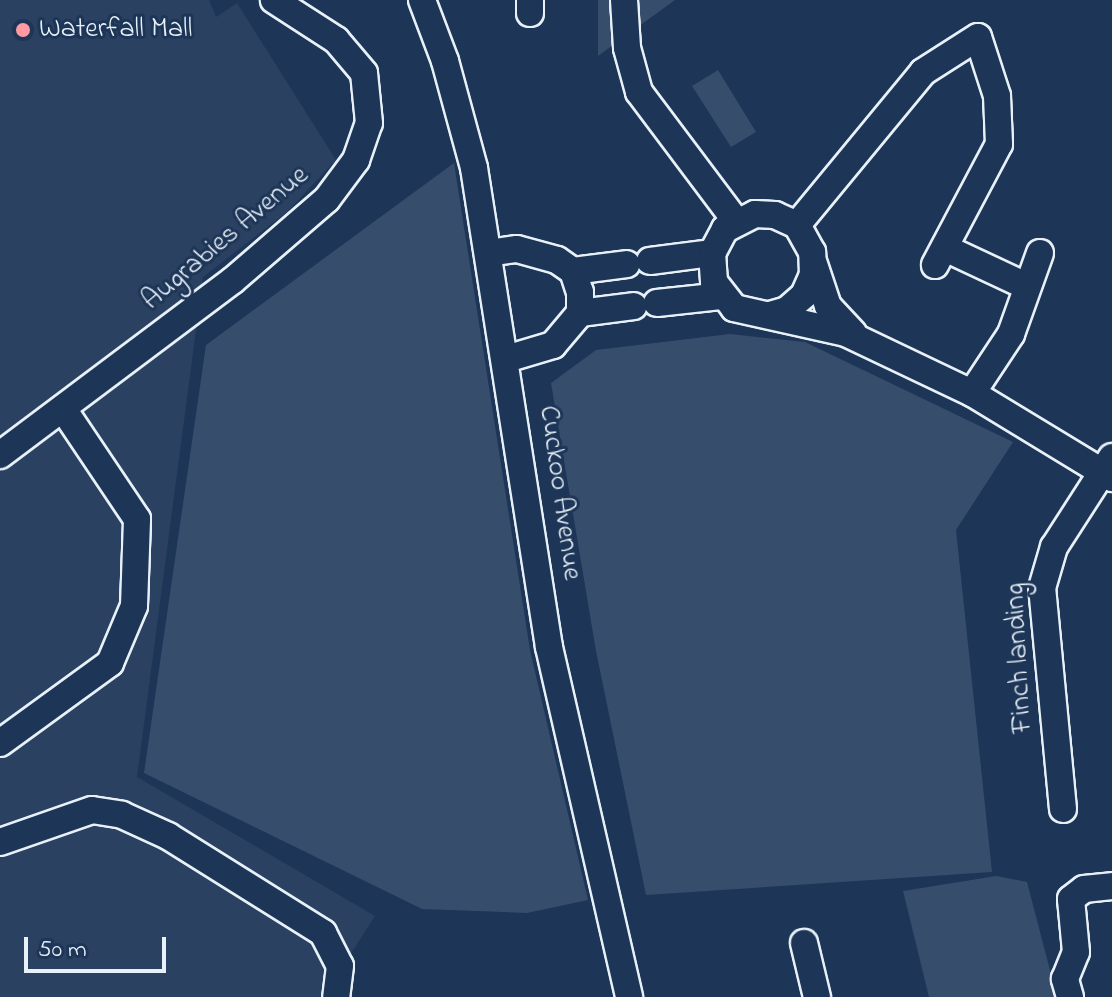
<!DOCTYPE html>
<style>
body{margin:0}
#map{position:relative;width:1112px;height:997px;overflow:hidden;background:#1d3557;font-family:"Indie Flower",sans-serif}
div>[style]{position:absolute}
.built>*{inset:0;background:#2a4162}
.green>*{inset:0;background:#374d6c}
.roads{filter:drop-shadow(2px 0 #e8f1f8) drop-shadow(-2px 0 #e8f1f8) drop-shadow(0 2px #e8f1f8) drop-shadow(0 -2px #e8f1f8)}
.minor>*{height:26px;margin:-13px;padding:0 13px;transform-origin:13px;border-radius:13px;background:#1d3557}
.dots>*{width:22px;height:22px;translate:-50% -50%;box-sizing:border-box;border:4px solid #1d3557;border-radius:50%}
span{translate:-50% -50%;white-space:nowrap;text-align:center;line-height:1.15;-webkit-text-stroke:6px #1d3557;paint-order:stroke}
.poi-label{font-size:28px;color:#e8f1f8}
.left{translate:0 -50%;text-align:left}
.street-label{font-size:28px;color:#e8f1f8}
.scale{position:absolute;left:24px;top:937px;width:142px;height:36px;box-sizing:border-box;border:4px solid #e8f1f8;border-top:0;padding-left:10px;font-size:24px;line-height:28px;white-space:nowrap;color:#e8f1f8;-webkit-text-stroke:6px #1d3557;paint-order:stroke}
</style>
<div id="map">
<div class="built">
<i style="clip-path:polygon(0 0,209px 0,216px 17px,237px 3px,336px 160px,287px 212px,203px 277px,137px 777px,375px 916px,323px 997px,0 997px)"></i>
</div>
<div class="green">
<i style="clip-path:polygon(598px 0,675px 0,598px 56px)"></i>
<i style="clip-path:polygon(718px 70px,756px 132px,731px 147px,692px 86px)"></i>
<i style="clip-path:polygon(454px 163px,530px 650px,588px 900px,527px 913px,422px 909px,144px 773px,206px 345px)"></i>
<i style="clip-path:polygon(730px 334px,805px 342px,1013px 442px,956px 530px,992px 872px,646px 895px,596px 651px,551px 383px,596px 350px)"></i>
<i style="clip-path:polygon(996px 876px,1027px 882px,1057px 997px,929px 997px,903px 891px)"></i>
</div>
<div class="roads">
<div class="minor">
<i style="left:422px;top:0;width:65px;rotate:69.3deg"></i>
<i style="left:445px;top:61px;width:111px;rotate:74.8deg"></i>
<i style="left:474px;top:168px;width:485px;rotate:81.1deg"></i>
<i style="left:549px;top:647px;width:359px;rotate:77.1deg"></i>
<i style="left:530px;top:0;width:13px;rotate:90deg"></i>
<i style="left:624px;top:0;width:48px;rotate:86.4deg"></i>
<i style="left:627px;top:48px;width:46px;rotate:74.7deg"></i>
<i style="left:639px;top:92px;width:161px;rotate:53.1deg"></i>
<i style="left:797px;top:225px;width:198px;rotate:-50.5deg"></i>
<i style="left:923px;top:72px;width:65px;rotate:-32.5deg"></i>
<i style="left:978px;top:37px;width:62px;rotate:72.1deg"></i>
<i style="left:997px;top:96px;width:48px;rotate:87.6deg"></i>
<i style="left:999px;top:144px;width:137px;rotate:117.9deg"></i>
<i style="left:945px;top:248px;width:89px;rotate:25.1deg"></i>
<i style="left:488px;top:253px;width:29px;rotate:-8deg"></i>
<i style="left:517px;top:249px;width:41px;rotate:15.4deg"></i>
<i style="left:557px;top:260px;width:19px;rotate:35deg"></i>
<i style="left:573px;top:271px;width:22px;rotate:72deg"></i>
<i style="left:580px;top:292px;width:21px;rotate:90deg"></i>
<i style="left:580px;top:313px;width:42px;rotate:130.2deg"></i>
<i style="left:553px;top:345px;width:49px;rotate:163.4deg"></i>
<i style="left:650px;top:261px;width:63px;rotate:-7.4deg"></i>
<i style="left:814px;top:264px;width:44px;rotate:71.6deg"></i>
<i style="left:828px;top:306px;width:37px;rotate:47deg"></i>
<i style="left:573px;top:271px;width:54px;rotate:-7.4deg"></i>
<i style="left:657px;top:303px;width:64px;rotate:-6.2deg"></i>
<i style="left:580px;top:313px;width:54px;rotate:-7.4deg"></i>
<i style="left:770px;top:315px;width:18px;rotate:-16deg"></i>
<i style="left:787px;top:310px;width:23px;rotate:-41deg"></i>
<i style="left:804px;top:295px;width:22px;rotate:-66deg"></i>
<i style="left:813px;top:275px;width:23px;rotate:-92deg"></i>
<i style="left:812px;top:252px;width:31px;rotate:-119deg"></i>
<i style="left:797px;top:225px;width:24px;rotate:-156deg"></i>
<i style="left:775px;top:215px;width:20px;rotate:-177deg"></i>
<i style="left:755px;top:214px;width:34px;rotate:153deg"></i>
<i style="left:725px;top:229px;width:27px;rotate:118deg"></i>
<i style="left:712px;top:253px;width:29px;rotate:86deg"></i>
<i style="left:714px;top:282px;width:33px;rotate:52deg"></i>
<i style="left:734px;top:308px;width:115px;rotate:12.6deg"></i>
<i style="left:846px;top:333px;width:140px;rotate:25.5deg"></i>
<i style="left:972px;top:393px;width:164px;rotate:31.3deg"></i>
<i style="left:972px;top:393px;width:71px;rotate:-56.5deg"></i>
<i style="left:1011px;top:334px;width:86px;rotate:-70.3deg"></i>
<i style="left:0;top:455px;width:290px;rotate:-36.9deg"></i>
<i style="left:232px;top:281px;width:125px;rotate:-40.8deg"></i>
<i style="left:327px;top:199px;width:49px;rotate:-53.4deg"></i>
<i style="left:356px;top:160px;width:39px;rotate:-71deg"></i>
<i style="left:369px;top:123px;width:50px;rotate:-95.7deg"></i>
<i style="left:364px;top:73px;width:43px;rotate:-130.3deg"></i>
<i style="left:336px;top:40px;width:74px;rotate:-147.2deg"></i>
<i style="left:0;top:743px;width:136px;rotate:-36deg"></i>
<i style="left:110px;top:663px;width:62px;rotate:-67.2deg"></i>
<i style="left:134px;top:606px;width:87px;rotate:-88deg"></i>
<i style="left:137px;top:519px;width:133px;rotate:-123.9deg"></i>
<i style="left:1063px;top:809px;width:222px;rotate:-95.4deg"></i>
<i style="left:1042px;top:588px;width:43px;rotate:-73.7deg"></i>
<i style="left:1054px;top:547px;width:107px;rotate:-57.2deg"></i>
<i style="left:0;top:842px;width:97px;rotate:-19.2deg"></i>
<i style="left:92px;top:810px;width:30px;rotate:9deg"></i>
<i style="left:122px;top:815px;width:51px;rotate:24.5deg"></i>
<i style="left:168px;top:836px;width:183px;rotate:32deg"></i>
<i style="left:323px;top:933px;width:37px;rotate:63deg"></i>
<i style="left:340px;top:966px;width:31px;rotate:97deg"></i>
<i style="left:804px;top:943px;width:56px;rotate:76.5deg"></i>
<i style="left:1070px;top:997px;width:19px;rotate:-106deg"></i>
<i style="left:1065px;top:979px;width:29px;rotate:-68deg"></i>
<i style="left:1076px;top:952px;width:53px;rotate:-95.4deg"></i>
<i style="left:1071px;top:899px;width:16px;rotate:-38deg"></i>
<i style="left:1084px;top:889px;width:28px;rotate:-6deg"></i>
</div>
</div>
<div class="dots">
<i style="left:23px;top:30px;background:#ff9aa2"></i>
</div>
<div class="poi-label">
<span class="left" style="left:39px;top:30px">Waterfall Mall</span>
</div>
<div class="street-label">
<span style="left:226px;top:239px;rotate:-40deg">Augrabies Avenue</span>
<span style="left:559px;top:493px;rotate:82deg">Cuckoo Avenue</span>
<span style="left:1020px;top:658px;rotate:-93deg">Finch landing</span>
</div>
<div class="scale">50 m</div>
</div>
